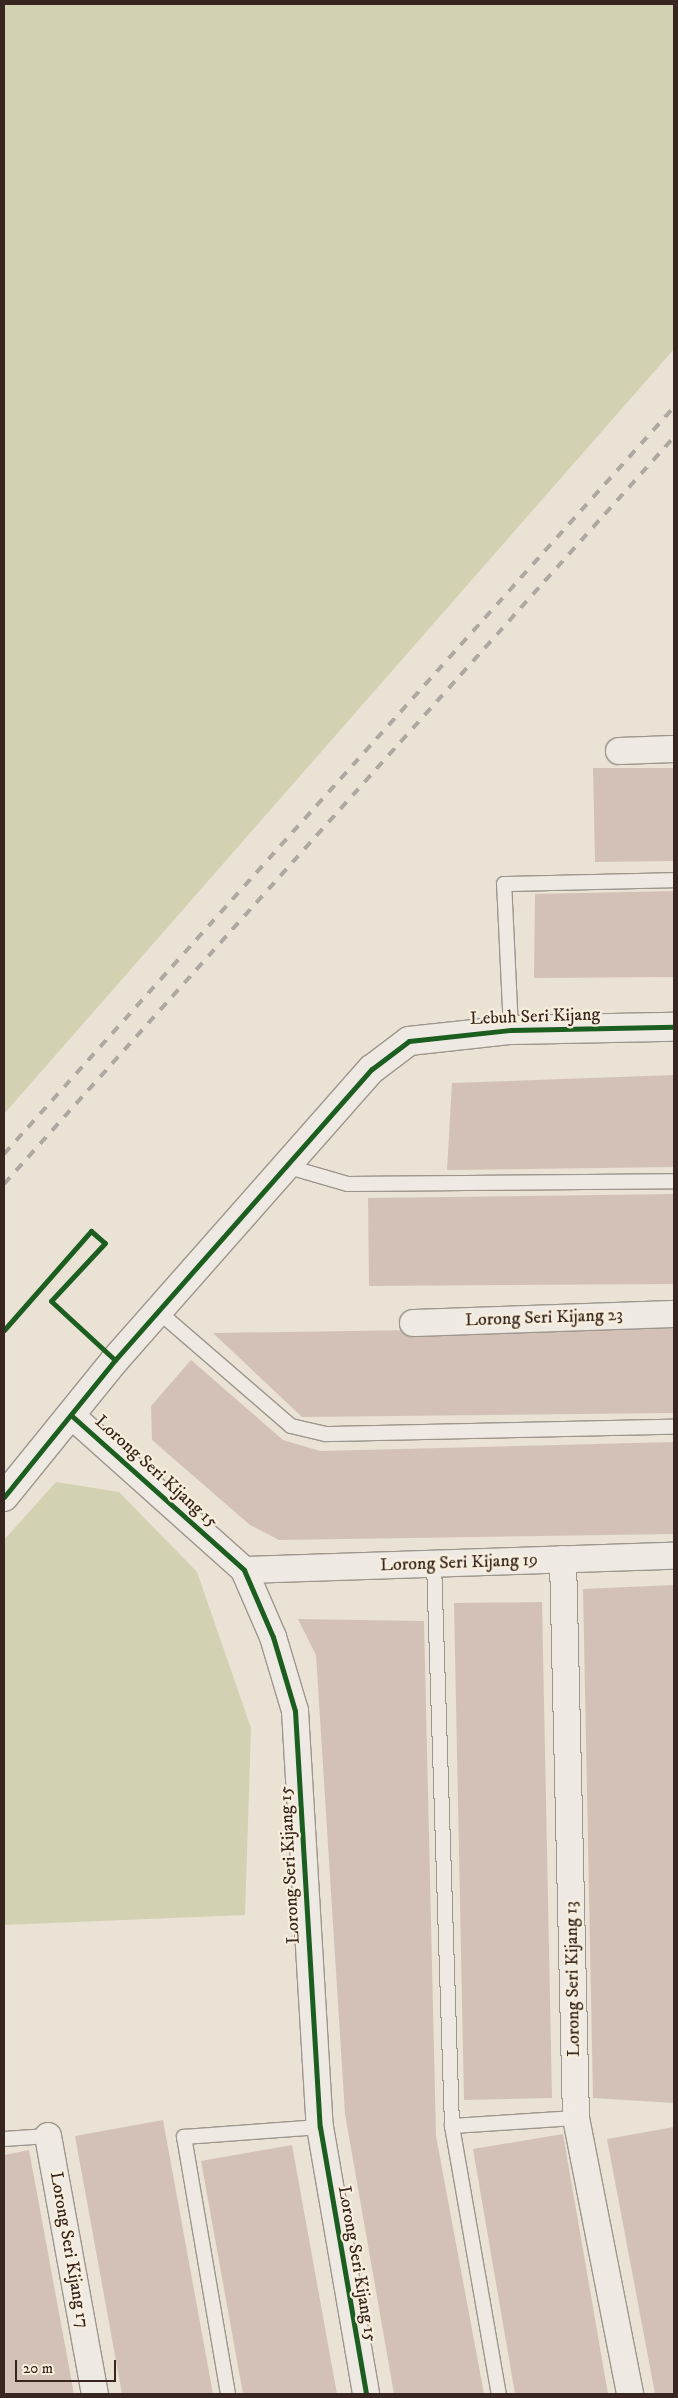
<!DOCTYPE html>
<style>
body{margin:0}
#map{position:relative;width:678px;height:2398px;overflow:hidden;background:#eae2d4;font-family:"IM FELL DW Pica",serif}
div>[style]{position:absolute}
.green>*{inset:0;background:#d2d1b1}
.building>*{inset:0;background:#d3c1b7}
.roads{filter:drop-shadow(1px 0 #9c968d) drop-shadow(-1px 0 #9c968d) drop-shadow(0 1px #9c968d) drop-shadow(0 -1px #9c968d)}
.service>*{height:14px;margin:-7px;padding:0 7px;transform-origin:7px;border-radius:7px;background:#eeeae3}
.minor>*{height:26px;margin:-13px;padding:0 13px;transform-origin:13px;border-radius:13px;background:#eeeae3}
.tertiary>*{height:28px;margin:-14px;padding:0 14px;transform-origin:14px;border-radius:14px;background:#eeeae3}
.rail>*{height:4px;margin-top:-2px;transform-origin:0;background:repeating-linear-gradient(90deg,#aea8a2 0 9px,transparent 0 18px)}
.cycleway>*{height:5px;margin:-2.5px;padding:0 2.5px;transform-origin:2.5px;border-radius:2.5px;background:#1b5e20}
span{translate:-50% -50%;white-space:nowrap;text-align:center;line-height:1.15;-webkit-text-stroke:4.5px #f8eedd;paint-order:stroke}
.street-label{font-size:18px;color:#37261f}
.frame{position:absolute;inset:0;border:5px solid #37261f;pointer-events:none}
.scale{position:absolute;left:15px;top:2360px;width:101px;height:22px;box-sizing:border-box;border:2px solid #37261f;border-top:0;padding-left:6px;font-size:15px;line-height:18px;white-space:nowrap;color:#37261f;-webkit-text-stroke:4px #f8eedd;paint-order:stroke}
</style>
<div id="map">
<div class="green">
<i style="clip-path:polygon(4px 4px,674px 4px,674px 349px,4px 1114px)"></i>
<i style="clip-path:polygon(56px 1482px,119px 1492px,197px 1572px,251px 1728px,245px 1915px,4px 1925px,4px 1540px)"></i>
</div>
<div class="building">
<i style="clip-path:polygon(593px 768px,674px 768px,674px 861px,595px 862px)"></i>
<i style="clip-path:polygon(674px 891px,674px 977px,534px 978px,535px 894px)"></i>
<i style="clip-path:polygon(674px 1075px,674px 1167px,447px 1170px,452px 1083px)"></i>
<i style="clip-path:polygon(674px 1194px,674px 1284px,369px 1286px,368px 1198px)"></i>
<i style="clip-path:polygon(674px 1326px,674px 1413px,302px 1417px,213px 1333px)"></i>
<i style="clip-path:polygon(191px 1360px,283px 1440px,320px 1451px,674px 1442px,674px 1534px,279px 1540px,250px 1525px,152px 1440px,151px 1406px)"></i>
<i style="clip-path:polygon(674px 1585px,674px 2103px,593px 2098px,583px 1589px)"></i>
<i style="clip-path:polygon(542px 1602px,552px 2098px,464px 2100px,454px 1603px)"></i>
<i style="clip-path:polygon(298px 1619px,424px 1621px,436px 2136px,484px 2394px,394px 2394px,345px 2114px,316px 1655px)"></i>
<i style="clip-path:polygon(163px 2120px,213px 2394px,122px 2394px,75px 2136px)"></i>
<i style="clip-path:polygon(674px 2127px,674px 2394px,655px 2394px,607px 2139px)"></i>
<i style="clip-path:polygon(563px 2134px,608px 2394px,515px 2394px,473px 2149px)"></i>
<i style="clip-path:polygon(292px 2145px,337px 2394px,243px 2394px,201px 2161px)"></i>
<i style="clip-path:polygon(29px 2150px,74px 2394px,4px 2394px,4px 2155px)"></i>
</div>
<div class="roads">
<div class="service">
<i style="left:511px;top:1030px;width:146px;rotate:-92.7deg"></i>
<i style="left:504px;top:884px;width:170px;rotate:-1.3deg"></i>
<i style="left:289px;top:1167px;width:61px;rotate:16.1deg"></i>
<i style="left:348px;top:1184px;width:326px;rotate:-0.5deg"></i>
<i style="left:159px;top:1312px;width:174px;rotate:40.8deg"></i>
<i style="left:291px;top:1426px;width:36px;rotate:13deg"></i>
<i style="left:326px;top:1434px;width:348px;rotate:-1.2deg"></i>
<i style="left:434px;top:1563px;width:563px;rotate:88.17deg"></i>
<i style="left:452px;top:2126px;width:272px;rotate:80.1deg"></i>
<i style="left:452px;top:2126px;width:124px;rotate:-3.7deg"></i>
<i style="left:4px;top:2139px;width:44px;rotate:-3.9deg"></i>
<i style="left:228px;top:2394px;width:261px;rotate:-99.7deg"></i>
<i style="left:184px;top:2137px;width:136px;rotate:-4.2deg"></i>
</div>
<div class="minor">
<i style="left:619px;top:751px;width:55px;rotate:-2.1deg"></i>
<i style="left:413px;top:1323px;width:261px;rotate:-2deg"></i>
<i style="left:72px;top:1416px;width:231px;rotate:41.8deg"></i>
<i style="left:244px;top:1570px;width:73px;rotate:66.6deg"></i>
<i style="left:273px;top:1637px;width:77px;rotate:73.4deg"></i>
<i style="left:295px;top:1711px;width:417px;rotate:86.6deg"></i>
<i style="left:320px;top:2127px;width:271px;rotate:80.2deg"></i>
<i style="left:563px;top:1559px;width:559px;rotate:88.67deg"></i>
<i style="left:576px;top:2118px;width:281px;rotate:78.9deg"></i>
<i style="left:244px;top:1570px;width:430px;rotate:-1.9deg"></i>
<i style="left:48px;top:2136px;width:262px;rotate:79.7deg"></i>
</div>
<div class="tertiary">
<i style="left:4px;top:1497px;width:176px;rotate:-51deg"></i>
<i style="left:115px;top:1360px;width:388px;rotate:-48.6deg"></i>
<i style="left:372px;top:1069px;width:46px;rotate:-37.1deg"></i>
<i style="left:409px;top:1041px;width:103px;rotate:-6.2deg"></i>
<i style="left:511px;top:1030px;width:163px;rotate:-1.1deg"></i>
</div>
</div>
<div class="rail">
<i style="left:4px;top:1154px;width:1003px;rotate:-48.11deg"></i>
<i style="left:4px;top:1184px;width:1003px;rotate:-48.11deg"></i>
</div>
<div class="cycleway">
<i style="left:4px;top:1330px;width:132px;rotate:-48.7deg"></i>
<i style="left:91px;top:1231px;width:18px;rotate:41deg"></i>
<i style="left:105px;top:1243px;width:79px;rotate:133deg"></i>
<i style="left:51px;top:1301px;width:87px;rotate:42.7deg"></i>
<i style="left:72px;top:1416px;width:231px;rotate:41.8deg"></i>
<i style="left:244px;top:1570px;width:73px;rotate:66.6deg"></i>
<i style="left:273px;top:1637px;width:77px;rotate:73.4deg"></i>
<i style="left:295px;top:1711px;width:417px;rotate:86.6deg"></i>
<i style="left:320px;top:2127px;width:271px;rotate:80.2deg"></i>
<i style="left:4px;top:1497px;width:176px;rotate:-51deg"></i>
<i style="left:115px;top:1360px;width:388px;rotate:-48.6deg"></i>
<i style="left:372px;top:1069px;width:46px;rotate:-37.1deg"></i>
<i style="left:409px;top:1041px;width:103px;rotate:-6.2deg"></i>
<i style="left:511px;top:1030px;width:163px;rotate:-1.1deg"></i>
</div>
<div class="street-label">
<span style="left:535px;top:1017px;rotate:-2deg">Lebuh Seri Kijang</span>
<span style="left:544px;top:1318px;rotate:-2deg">Lorong Seri Kijang 23</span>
<span style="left:156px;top:1472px;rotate:42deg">Lorong Seri Kijang 15</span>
<span style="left:459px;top:1563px;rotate:-2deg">Lorong Seri Kijang 19</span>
<span style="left:290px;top:1865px;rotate:-93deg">Lorong Seri Kijang 15</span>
<span style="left:573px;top:1979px;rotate:-91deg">Lorong Seri Kijang 13</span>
<span style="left:69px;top:2250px;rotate:80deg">Lorong Seri Kijang 17</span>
<span style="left:357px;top:2264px;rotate:80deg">Lorong Seri Kijang 15</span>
</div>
<div class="frame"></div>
<div class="scale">20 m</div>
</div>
